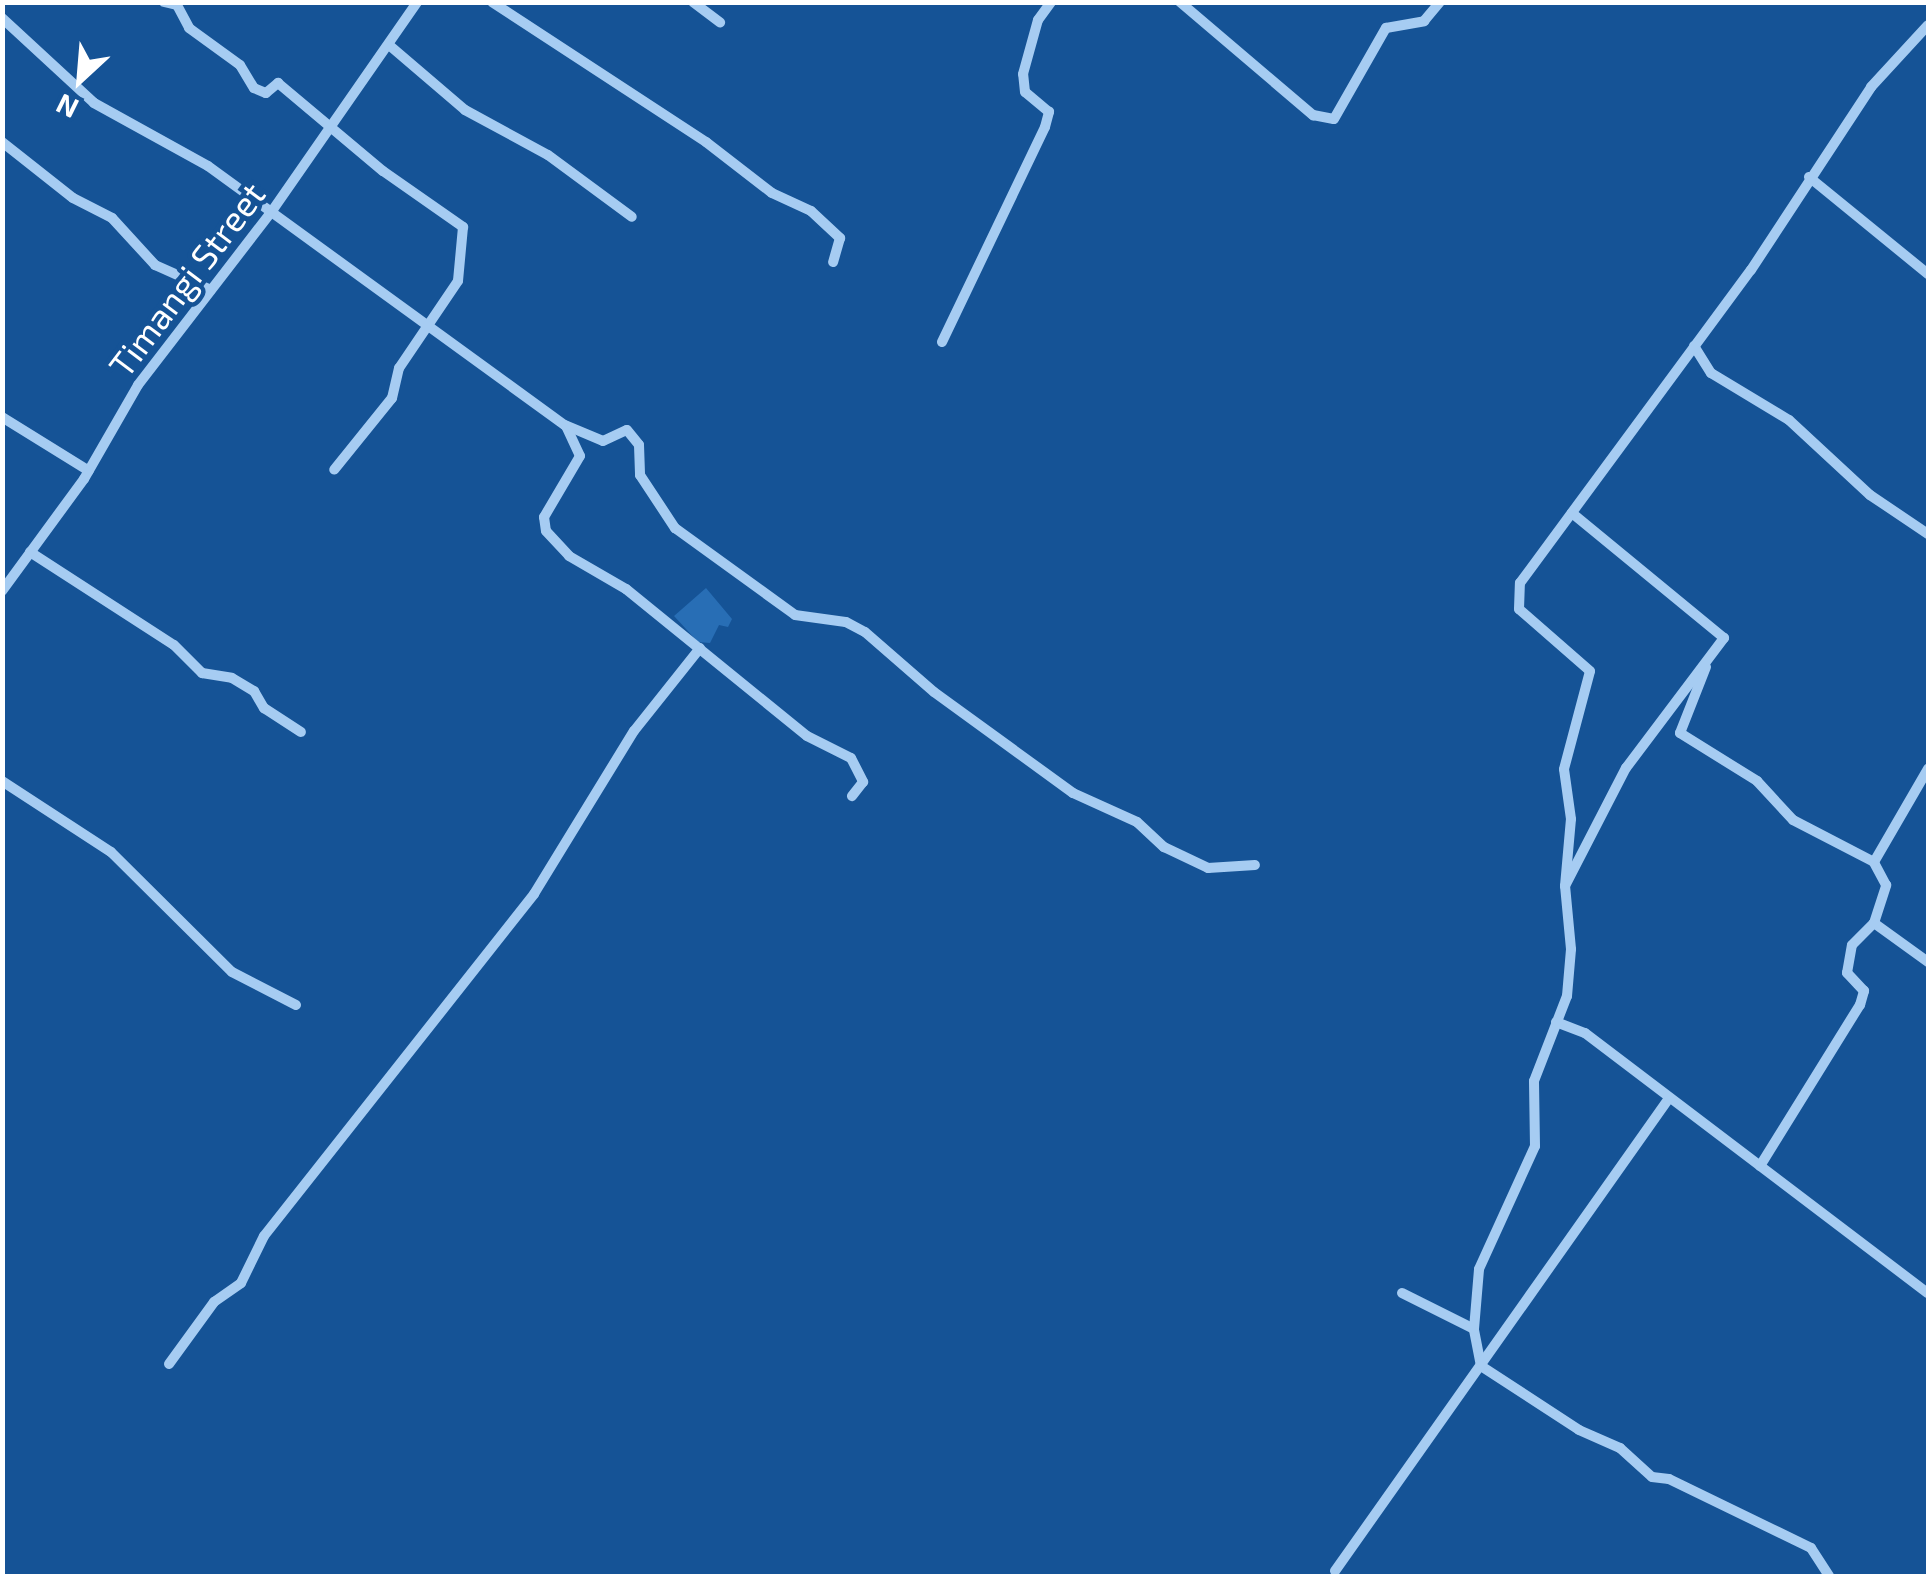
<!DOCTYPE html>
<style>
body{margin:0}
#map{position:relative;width:1931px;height:1579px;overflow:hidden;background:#155396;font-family:"Exo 2",sans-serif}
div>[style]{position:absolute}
.green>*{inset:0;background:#286eb5}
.minor>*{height:10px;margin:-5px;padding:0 5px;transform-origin:5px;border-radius:5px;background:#a6ccf2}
span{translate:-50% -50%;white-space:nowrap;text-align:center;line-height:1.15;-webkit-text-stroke:9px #155396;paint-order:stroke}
.street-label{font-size:35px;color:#fff}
.frame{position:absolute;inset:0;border:5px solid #fff;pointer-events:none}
.north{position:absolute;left:30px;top:30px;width:100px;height:100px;-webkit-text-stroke:8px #155396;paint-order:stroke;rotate:206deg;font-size:28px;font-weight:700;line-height:40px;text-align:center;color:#fff}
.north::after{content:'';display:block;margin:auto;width:35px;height:45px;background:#fff;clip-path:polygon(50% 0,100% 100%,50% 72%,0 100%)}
</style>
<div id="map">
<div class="green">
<i style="clip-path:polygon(706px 588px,732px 619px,728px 627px,719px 625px,710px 643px,698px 642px,674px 616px)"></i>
</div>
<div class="minor">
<i style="left:164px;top:2px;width:13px;rotate:13deg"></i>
<i style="left:177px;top:5px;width:26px;rotate:62deg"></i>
<i style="left:189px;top:28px;width:63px;rotate:36deg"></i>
<i style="left:240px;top:65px;width:27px;rotate:59deg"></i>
<i style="left:254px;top:88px;width:13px;rotate:23deg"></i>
<i style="left:266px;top:93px;width:16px;rotate:-40deg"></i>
<i style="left:278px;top:83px;width:137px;rotate:40deg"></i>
<i style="left:383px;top:171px;width:98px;rotate:35deg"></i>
<i style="left:463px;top:227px;width:54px;rotate:95.3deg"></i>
<i style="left:458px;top:281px;width:105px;rotate:124.1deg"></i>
<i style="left:399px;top:368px;width:31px;rotate:103deg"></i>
<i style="left:392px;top:398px;width:92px;rotate:128.9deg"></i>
<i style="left:492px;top:2px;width:256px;rotate:33.2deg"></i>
<i style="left:706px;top:142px;width:83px;rotate:37.7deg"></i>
<i style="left:772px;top:193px;width:43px;rotate:24.8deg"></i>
<i style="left:811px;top:211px;width:40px;rotate:43deg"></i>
<i style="left:840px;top:238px;width:25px;rotate:106deg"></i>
<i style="left:693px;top:2px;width:34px;rotate:37deg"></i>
<i style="left:1180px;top:2px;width:175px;rotate:40.4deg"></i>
<i style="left:1313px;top:115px;width:21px;rotate:11deg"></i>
<i style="left:1334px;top:119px;width:105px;rotate:-60.3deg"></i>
<i style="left:1386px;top:28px;width:39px;rotate:-10deg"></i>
<i style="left:1424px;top:21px;width:25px;rotate:-50deg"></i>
<i style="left:2px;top:18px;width:125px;rotate:42.7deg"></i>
<i style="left:94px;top:103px;width:130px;rotate:28.9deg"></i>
<i style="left:208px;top:166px;width:441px;rotate:36deg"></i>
<i style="left:565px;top:425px;width:41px;rotate:22.8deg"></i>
<i style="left:603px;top:441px;width:26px;rotate:-25deg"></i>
<i style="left:627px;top:430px;width:19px;rotate:51deg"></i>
<i style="left:639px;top:445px;width:30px;rotate:88deg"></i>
<i style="left:640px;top:475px;width:64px;rotate:56.6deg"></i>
<i style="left:675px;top:528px;width:148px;rotate:35.9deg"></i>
<i style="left:795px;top:615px;width:51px;rotate:7.8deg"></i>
<i style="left:846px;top:622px;width:21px;rotate:28deg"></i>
<i style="left:865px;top:632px;width:91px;rotate:41deg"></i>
<i style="left:934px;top:692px;width:172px;rotate:36deg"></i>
<i style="left:1073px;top:793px;width:70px;rotate:24.4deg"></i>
<i style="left:1137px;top:822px;width:37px;rotate:43deg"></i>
<i style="left:1164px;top:847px;width:49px;rotate:25.5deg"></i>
<i style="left:1208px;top:868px;width:47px;rotate:-3.7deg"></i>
<i style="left:389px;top:45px;width:100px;rotate:40.5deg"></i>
<i style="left:465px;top:110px;width:94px;rotate:28.5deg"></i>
<i style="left:548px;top:155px;width:104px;rotate:36.4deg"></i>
<i style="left:2px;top:142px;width:90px;rotate:38.3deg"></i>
<i style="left:73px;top:198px;width:44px;rotate:27.1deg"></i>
<i style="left:112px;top:218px;width:64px;rotate:47.5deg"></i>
<i style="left:155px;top:265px;width:61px;rotate:24.1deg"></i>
<i style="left:1809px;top:177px;width:154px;rotate:39.2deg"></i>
<i style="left:942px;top:342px;width:238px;rotate:-64.4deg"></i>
<i style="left:1045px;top:127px;width:16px;rotate:-75deg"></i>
<i style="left:1049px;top:112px;width:31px;rotate:-140deg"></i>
<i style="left:1025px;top:92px;width:18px;rotate:-96deg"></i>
<i style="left:1023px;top:74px;width:56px;rotate:-74.5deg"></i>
<i style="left:1038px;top:20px;width:22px;rotate:-54deg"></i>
<i style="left:1694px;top:346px;width:32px;rotate:58deg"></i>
<i style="left:1711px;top:373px;width:91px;rotate:31.1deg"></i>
<i style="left:1789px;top:420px;width:110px;rotate:42.8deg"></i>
<i style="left:1870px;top:495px;width:70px;rotate:33.9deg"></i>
<i style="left:2px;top:417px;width:102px;rotate:31.8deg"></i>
<i style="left:566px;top:426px;width:33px;rotate:65deg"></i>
<i style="left:580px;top:456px;width:71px;rotate:120.5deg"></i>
<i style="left:544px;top:517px;width:14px;rotate:82deg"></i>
<i style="left:546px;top:531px;width:34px;rotate:47deg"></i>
<i style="left:569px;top:556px;width:66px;rotate:30.1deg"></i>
<i style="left:626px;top:589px;width:233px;rotate:39.1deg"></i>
<i style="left:807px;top:736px;width:49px;rotate:26.6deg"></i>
<i style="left:851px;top:758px;width:27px;rotate:63deg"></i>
<i style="left:863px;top:782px;width:18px;rotate:128deg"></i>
<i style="left:30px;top:552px;width:171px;rotate:32.9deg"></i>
<i style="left:174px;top:645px;width:40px;rotate:45deg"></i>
<i style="left:202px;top:673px;width:30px;rotate:9deg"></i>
<i style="left:232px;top:678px;width:26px;rotate:31deg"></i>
<i style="left:254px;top:691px;width:20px;rotate:60deg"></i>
<i style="left:264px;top:708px;width:44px;rotate:33deg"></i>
<i style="left:2px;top:591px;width:139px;rotate:-53.8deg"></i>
<i style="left:84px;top:479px;width:108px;rotate:-60.1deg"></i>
<i style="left:138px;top:385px;width:220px;rotate:-52.4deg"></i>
<i style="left:272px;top:211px;width:254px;rotate:-55.2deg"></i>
<i style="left:1706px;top:667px;width:71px;rotate:111.5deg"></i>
<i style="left:1680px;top:733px;width:91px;rotate:31.9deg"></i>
<i style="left:1757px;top:781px;width:53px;rotate:47.3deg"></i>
<i style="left:1793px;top:820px;width:91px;rotate:27.4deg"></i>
<i style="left:2px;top:781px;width:130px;rotate:33.1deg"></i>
<i style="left:111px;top:852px;width:170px;rotate:44.8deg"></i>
<i style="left:232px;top:972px;width:72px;rotate:27.3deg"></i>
<i style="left:1565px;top:886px;width:67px;rotate:-84.9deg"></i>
<i style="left:1571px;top:819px;width:50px;rotate:-98deg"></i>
<i style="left:1564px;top:769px;width:101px;rotate:-75.1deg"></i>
<i style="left:1590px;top:671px;width:94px;rotate:-138.9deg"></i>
<i style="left:1519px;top:609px;width:26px;rotate:-88deg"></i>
<i style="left:1520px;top:583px;width:389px;rotate:-53.6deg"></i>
<i style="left:1751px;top:270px;width:219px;rotate:-56.7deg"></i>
<i style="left:1871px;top:87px;width:84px;rotate:-47.4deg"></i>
<i style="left:1874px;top:923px;width:67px;rotate:35.8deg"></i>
<i style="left:1556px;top:1022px;width:31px;rotate:21deg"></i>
<i style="left:1585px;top:1033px;width:430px;rotate:37.2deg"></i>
<i style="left:1760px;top:1166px;width:190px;rotate:-58.2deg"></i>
<i style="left:1860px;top:1005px;width:15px;rotate:-74deg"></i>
<i style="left:1864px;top:991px;width:25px;rotate:-133deg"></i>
<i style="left:1847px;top:973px;width:28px;rotate:-80deg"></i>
<i style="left:1852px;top:945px;width:31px;rotate:-45deg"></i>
<i style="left:1874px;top:923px;width:40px;rotate:-72deg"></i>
<i style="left:1886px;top:885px;width:26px;rotate:-118deg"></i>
<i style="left:1874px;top:862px;width:108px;rotate:-59.9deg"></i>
<i style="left:1402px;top:1293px;width:80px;rotate:26.6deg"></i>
<i style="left:169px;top:1364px;width:77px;rotate:-54deg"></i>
<i style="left:214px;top:1302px;width:33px;rotate:-35deg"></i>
<i style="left:241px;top:1283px;width:52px;rotate:-63.9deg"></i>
<i style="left:264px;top:1236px;width:436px;rotate:-51.7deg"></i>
<i style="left:534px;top:894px;width:191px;rotate:-58.5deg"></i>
<i style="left:634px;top:731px;width:106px;rotate:-51.5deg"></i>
<i style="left:1481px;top:1366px;width:38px;rotate:-101deg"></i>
<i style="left:1474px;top:1329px;width:60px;rotate:-85.2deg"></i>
<i style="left:1479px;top:1269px;width:135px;rotate:-65.5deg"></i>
<i style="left:1535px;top:1146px;width:65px;rotate:-90.9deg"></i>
<i style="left:1534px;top:1081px;width:91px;rotate:-68.8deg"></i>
<i style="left:1567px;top:996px;width:47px;rotate:-85.1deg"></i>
<i style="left:1571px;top:949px;width:63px;rotate:-95.4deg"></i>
<i style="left:1565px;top:886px;width:133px;rotate:-62.7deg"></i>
<i style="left:1626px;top:768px;width:163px;rotate:-53deg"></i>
<i style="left:1724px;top:638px;width:197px;rotate:-140.6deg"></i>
<i style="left:1481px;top:1366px;width:117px;rotate:33.1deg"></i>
<i style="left:1579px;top:1430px;width:45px;rotate:23.7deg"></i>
<i style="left:1620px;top:1448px;width:43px;rotate:42.2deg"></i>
<i style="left:1652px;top:1477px;width:17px;rotate:7deg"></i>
<i style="left:1669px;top:1479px;width:158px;rotate:25.9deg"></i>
<i style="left:1811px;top:1548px;width:33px;rotate:57deg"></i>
<i style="left:1335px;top:1571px;width:575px;rotate:-54.76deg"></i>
</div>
<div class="street-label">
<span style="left:186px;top:279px;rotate:-53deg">Timangi Street</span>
</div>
<div class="frame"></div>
<div class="north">N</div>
</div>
